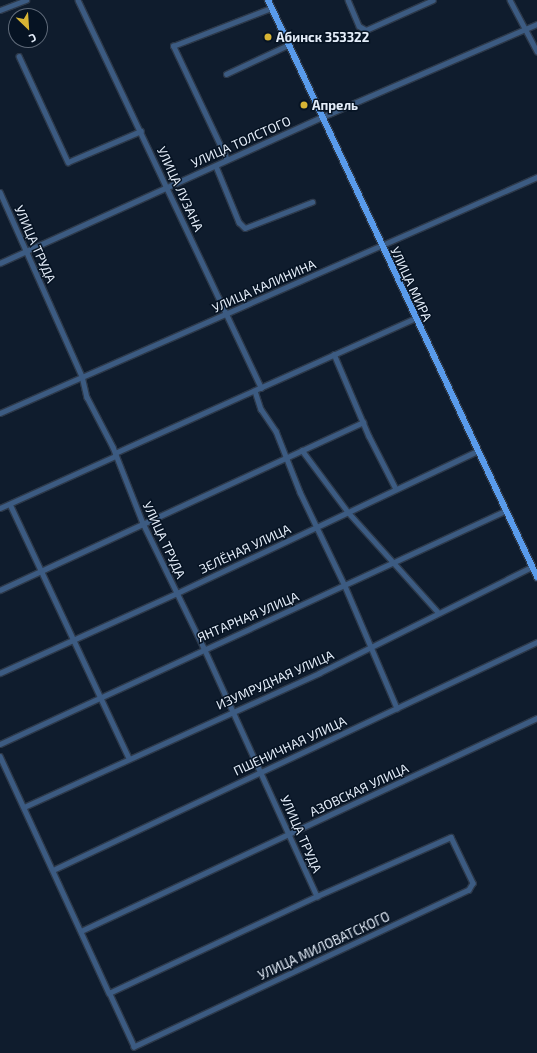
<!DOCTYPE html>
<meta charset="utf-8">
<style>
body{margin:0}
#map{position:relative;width:537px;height:1053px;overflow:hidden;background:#0f1c2d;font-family:"Exo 2",sans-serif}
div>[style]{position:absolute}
.roads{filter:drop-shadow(1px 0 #2d394a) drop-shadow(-1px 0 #2d394a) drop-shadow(0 1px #2d394a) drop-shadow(0 -1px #2d394a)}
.minor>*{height:4.5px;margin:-2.25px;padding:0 2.25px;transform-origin:2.25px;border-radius:2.25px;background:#3c5b82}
.major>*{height:6px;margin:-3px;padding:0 3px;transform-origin:3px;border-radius:3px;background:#599beb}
.dots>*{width:11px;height:11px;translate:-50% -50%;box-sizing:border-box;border:2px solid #061323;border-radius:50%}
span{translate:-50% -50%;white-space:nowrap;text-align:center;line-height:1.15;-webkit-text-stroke:3px #061323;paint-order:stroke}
.poi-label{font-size:13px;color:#e4edf9;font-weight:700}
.left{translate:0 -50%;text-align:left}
.street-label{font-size:13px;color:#e4edf9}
.north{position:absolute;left:8px;top:8px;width:40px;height:40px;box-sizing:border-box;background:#061323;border:1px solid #5f6a79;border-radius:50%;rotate:155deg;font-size:11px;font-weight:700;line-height:16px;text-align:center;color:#e4edf9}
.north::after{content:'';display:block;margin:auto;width:14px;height:18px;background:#d7b434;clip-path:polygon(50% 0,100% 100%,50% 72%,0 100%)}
</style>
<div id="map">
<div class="roads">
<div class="minor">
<i style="left:78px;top:0;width:429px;rotate:64.7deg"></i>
<i style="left:348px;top:0;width:28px;rotate:67deg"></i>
<i style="left:359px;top:26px;width:8px;rotate:30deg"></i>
<i style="left:366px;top:30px;width:73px;rotate:-24.1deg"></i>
<i style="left:510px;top:0;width:58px;rotate:62.1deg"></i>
<i style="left:0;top:10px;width:28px;rotate:-21deg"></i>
<i style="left:19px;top:56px;width:117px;rotate:65.2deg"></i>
<i style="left:68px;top:162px;width:79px;rotate:-23deg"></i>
<i style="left:226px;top:74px;width:68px;rotate:-25.1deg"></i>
<i style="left:227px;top:160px;width:126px;rotate:-115.3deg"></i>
<i style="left:173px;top:46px;width:105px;rotate:-21.2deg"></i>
<i style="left:216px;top:166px;width:61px;rotate:67.7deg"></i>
<i style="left:239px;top:222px;width:8px;rotate:45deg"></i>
<i style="left:245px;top:228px;width:72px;rotate:-21.2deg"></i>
<i style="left:0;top:192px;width:201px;rotate:66deg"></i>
<i style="left:82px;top:376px;width:22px;rotate:77deg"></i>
<i style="left:87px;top:397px;width:56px;rotate:62.5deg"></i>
<i style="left:113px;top:447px;width:82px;rotate:68.5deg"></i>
<i style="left:143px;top:523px;width:139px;rotate:64deg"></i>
<i style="left:204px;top:648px;width:273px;rotate:65.5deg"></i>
<i style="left:0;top:263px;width:354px;rotate:-24.4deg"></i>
<i style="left:322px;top:117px;width:234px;rotate:-23.4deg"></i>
<i style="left:334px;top:354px;width:89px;rotate:66.9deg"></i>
<i style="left:369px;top:436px;width:59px;rotate:63deg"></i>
<i style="left:255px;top:391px;width:19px;rotate:72deg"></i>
<i style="left:261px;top:409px;width:27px;rotate:56deg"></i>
<i style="left:276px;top:431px;width:66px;rotate:68.5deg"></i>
<i style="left:300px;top:492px;width:104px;rotate:64.4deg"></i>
<i style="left:345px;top:586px;width:133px;rotate:66.9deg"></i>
<i style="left:0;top:413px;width:587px;rotate:-23.72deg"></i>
<i style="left:302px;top:450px;width:77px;rotate:53.4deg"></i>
<i style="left:348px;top:512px;width:135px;rotate:48deg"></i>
<i style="left:115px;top:453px;width:329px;rotate:-24.2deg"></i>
<i style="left:10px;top:504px;width:280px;rotate:64.9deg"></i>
<i style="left:0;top:508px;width:126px;rotate:-24.3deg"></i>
<i style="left:0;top:590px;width:400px;rotate:-24.8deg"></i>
<i style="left:0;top:673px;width:194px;rotate:-24.3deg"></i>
<i style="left:177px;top:593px;width:332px;rotate:-25.3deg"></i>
<i style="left:0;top:744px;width:556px;rotate:-24.77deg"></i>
<i style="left:0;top:756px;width:261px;rotate:65.3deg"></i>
<i style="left:24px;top:807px;width:324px;rotate:-24.4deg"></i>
<i style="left:319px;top:673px;width:238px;rotate:-26.5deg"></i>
<i style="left:451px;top:837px;width:51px;rotate:64.4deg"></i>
<i style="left:473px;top:883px;width:8px;rotate:120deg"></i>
<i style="left:469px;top:890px;width:370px;rotate:154.9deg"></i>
<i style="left:134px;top:1047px;width:60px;rotate:-114.8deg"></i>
<i style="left:109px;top:993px;width:230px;rotate:-25deg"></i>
<i style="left:317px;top:896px;width:146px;rotate:-23.8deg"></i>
<i style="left:53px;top:870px;width:535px;rotate:-25.22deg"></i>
<i style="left:81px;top:931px;width:503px;rotate:-25.04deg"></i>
</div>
<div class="major">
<i style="left:268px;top:0;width:637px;rotate:65deg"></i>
</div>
</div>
<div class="dots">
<i style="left:268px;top:37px;background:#d7b434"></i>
<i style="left:304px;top:105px;background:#d7b434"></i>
</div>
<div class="poi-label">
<span class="left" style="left:276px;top:37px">Абинск 353322</span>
<span class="left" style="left:312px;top:105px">Апрель</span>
</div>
<div class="street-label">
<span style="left:241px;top:142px;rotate:-24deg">УЛИЦА ТОЛСТОГО</span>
<span style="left:180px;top:189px;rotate:65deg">УЛИЦА ЛУЗАНА</span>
<span style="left:35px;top:244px;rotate:66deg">УЛИЦА ТРУДА</span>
<span style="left:411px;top:284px;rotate:65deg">УЛИЦА МИРА</span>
<span style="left:264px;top:286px;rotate:-24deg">УЛИЦА КАЛИНИНА</span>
<span style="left:164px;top:540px;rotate:65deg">УЛИЦА ТРУДА</span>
<span style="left:245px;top:549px;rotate:-25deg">ЗЕЛЁНАЯ УЛИЦА</span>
<span style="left:248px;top:617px;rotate:-23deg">ЯНТАРНАЯ УЛИЦА</span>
<span style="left:275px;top:680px;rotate:-24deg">ИЗУМРУДНАЯ УЛИЦА</span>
<span style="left:290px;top:746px;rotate:-25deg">ПШЕНИЧНАЯ УЛИЦА</span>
<span style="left:359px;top:790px;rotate:-25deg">АЗОВСКАЯ УЛИЦА</span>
<span style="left:301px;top:834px;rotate:66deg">УЛИЦА ТРУДА</span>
<span style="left:324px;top:946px;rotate:-25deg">УЛИЦА МИЛОВАТСКОГО</span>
</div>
<div class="north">С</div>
</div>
